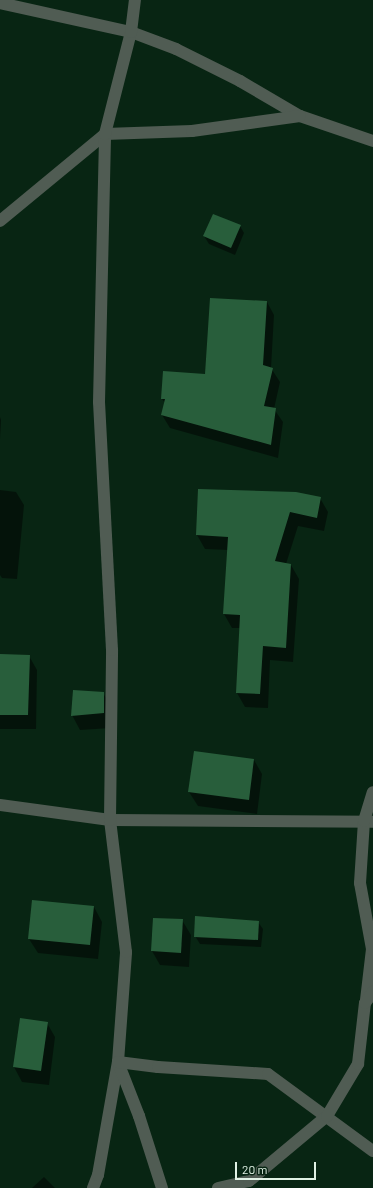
<!DOCTYPE html>
<style>
body{margin:0}
#map{position:relative;width:373px;height:1188px;overflow:hidden;background:#082513;font-family:Barlow,sans-serif}
div>[style]{position:absolute}
.shadow>*{inset:0;background:#0007}
.building>*{inset:0;background:#285e3b}
.minor>*{height:12px;margin:-6px;padding:0 6px;transform-origin:6px;border-radius:6px;background:#505c53}
span{translate:-50% -50%;white-space:nowrap;text-align:center;line-height:1.15;-webkit-text-stroke:3.5px #082513;paint-order:stroke}
.scale{position:absolute;left:235px;top:1162px;width:81px;height:18px;box-sizing:border-box;border:2px solid #e0f1e4;border-top:0;padding-left:5px;font-size:12px;line-height:14px;white-space:nowrap;color:#e0f1e4;-webkit-text-stroke:3px #082513;paint-order:stroke}
</style>
<div id="map">
<div class="shadow">
<i style="clip-path:polygon(240px 226px,244px 233px,235px 255px,209px 244px,204px 236px)"></i>
<i style="clip-path:polygon(267px 302px,274px 315px,271px 368px,280px 382px,274px 409px,283px 422px,278px 458px,170px 428px,162px 415px,165px 403px,162px 399px,206px 375px)"></i>
<i style="clip-path:polygon(0 417px,1px 420px,0 439px)"></i>
<i style="clip-path:polygon(0 490px,16px 492px,24px 505px,17px 579px,2px 578px,0 575px)"></i>
<i style="clip-path:polygon(199px 490px,320px 498px,328px 512px,324px 531px,298px 526px,286px 564px,291px 565px,299px 579px,293px 662px,270px 660px,268px 708px,245px 707px,237px 693px,240px 628px,232px 628px,224px 614px,228px 550px,205px 549px,197px 535px)"></i>
<i style="clip-path:polygon(0 655px,29px 656px,37px 670px,36px 729px,0 729px)"></i>
<i style="clip-path:polygon(103px 693px,112px 708px,111px 728px,80px 730px,72px 715px)"></i>
<i style="clip-path:polygon(254px 760px,262px 774px,257px 814px,198px 806px,189px 792px)"></i>
<i style="clip-path:polygon(94px 907px,102px 922px,98px 959px,38px 953px,29px 939px)"></i>
<i style="clip-path:polygon(182px 920px,191px 935px,189px 967px,160px 965px,152px 951px)"></i>
<i style="clip-path:polygon(258px 922px,263px 929px,261px 947px,200px 944px,195px 936px)"></i>
<i style="clip-path:polygon(20px 1019px,47px 1023px,55px 1037px,49px 1085px,22px 1082px,14px 1067px)"></i>
<i style="clip-path:polygon(44px 1177px,55px 1188px,32px 1188px)"></i>
</div>
<div class="building">
<i style="clip-path:polygon(213px 214px,241px 225px,231px 248px,203px 236px)"></i>
<i style="clip-path:polygon(210px 298px,267px 301px,263px 365px,273px 368px,264px 406px,276px 408px,271px 445px,161px 415px,165px 399px,161px 399px,163px 371px,205px 374px)"></i>
<i style="clip-path:polygon(198px 489px,296px 492px,321px 497px,317px 518px,290px 512px,275px 561px,291px 564px,286px 648px,263px 646px,260px 694px,236px 693px,240px 615px,223px 614px,228px 537px,196px 535px)"></i>
<i style="clip-path:polygon(0 654px,30px 655px,28px 715px,0 715px)"></i>
<i style="clip-path:polygon(73px 690px,104px 692px,104px 713px,71px 716px)"></i>
<i style="clip-path:polygon(194px 751px,254px 759px,249px 800px,188px 792px)"></i>
<i style="clip-path:polygon(32px 900px,94px 906px,90px 945px,28px 939px)"></i>
<i style="clip-path:polygon(195px 916px,259px 921px,258px 940px,194px 937px)"></i>
<i style="clip-path:polygon(153px 918px,183px 919px,181px 953px,151px 951px)"></i>
<i style="clip-path:polygon(20px 1018px,48px 1022px,41px 1071px,13px 1067px)"></i>
</div>
<div class="minor">
<i style="left:0;top:3px;width:134px;rotate:12.5deg"></i>
<i style="left:131px;top:32px;width:48px;rotate:20.7deg"></i>
<i style="left:176px;top:49px;width:72px;rotate:26.6deg"></i>
<i style="left:240px;top:81px;width:69px;rotate:30.3deg"></i>
<i style="left:300px;top:116px;width:77px;rotate:18.9deg"></i>
<i style="left:0;top:221px;width:136px;rotate:-39.6deg"></i>
<i style="left:105px;top:134px;width:87px;rotate:-2deg"></i>
<i style="left:192px;top:131px;width:109px;rotate:-7.9deg"></i>
<i style="left:0;top:805px;width:111px;rotate:7.8deg"></i>
<i style="left:110px;top:820px;width:263px;rotate:0.4deg"></i>
<i style="left:366px;top:1000px;width:51px;rotate:-83.3deg"></i>
<i style="left:372px;top:949px;width:67px;rotate:-100.3deg"></i>
<i style="left:360px;top:883px;width:62px;rotate:-86.3deg"></i>
<i style="left:364px;top:821px;width:30px;rotate:-73deg"></i>
<i style="left:93px;top:1188px;width:14px;rotate:-69deg"></i>
<i style="left:98px;top:1175px;width:115px;rotate:-80deg"></i>
<i style="left:118px;top:1062px;width:110px;rotate:-85.8deg"></i>
<i style="left:126px;top:952px;width:133px;rotate:-96.9deg"></i>
<i style="left:110px;top:820px;width:170px;rotate:-89.3deg"></i>
<i style="left:112px;top:650px;width:248px;rotate:-93deg"></i>
<i style="left:99px;top:402px;width:268px;rotate:-88.7deg"></i>
<i style="left:105px;top:134px;width:105px;rotate:-75.7deg"></i>
<i style="left:131px;top:32px;width:32px;rotate:-83deg"></i>
<i style="left:162px;top:1188px;width:76px;rotate:-107.7deg"></i>
<i style="left:139px;top:1116px;width:58px;rotate:-111.3deg"></i>
<i style="left:118px;top:1062px;width:40px;rotate:7.1deg"></i>
<i style="left:158px;top:1067px;width:110px;rotate:3.6deg"></i>
<i style="left:268px;top:1074px;width:130px;rotate:36.3deg"></i>
<i style="left:218px;top:1188px;width:32px;rotate:-13deg"></i>
<i style="left:249px;top:1181px;width:102px;rotate:-39.8deg"></i>
<i style="left:327px;top:1116px;width:61px;rotate:-59.2deg"></i>
<i style="left:358px;top:1064px;width:61px;rotate:-83.5deg"></i>
<i style="left:365px;top:1003px;width:14px;rotate:-54deg"></i>
</div>
<div class="scale">20 m</div>
</div>
